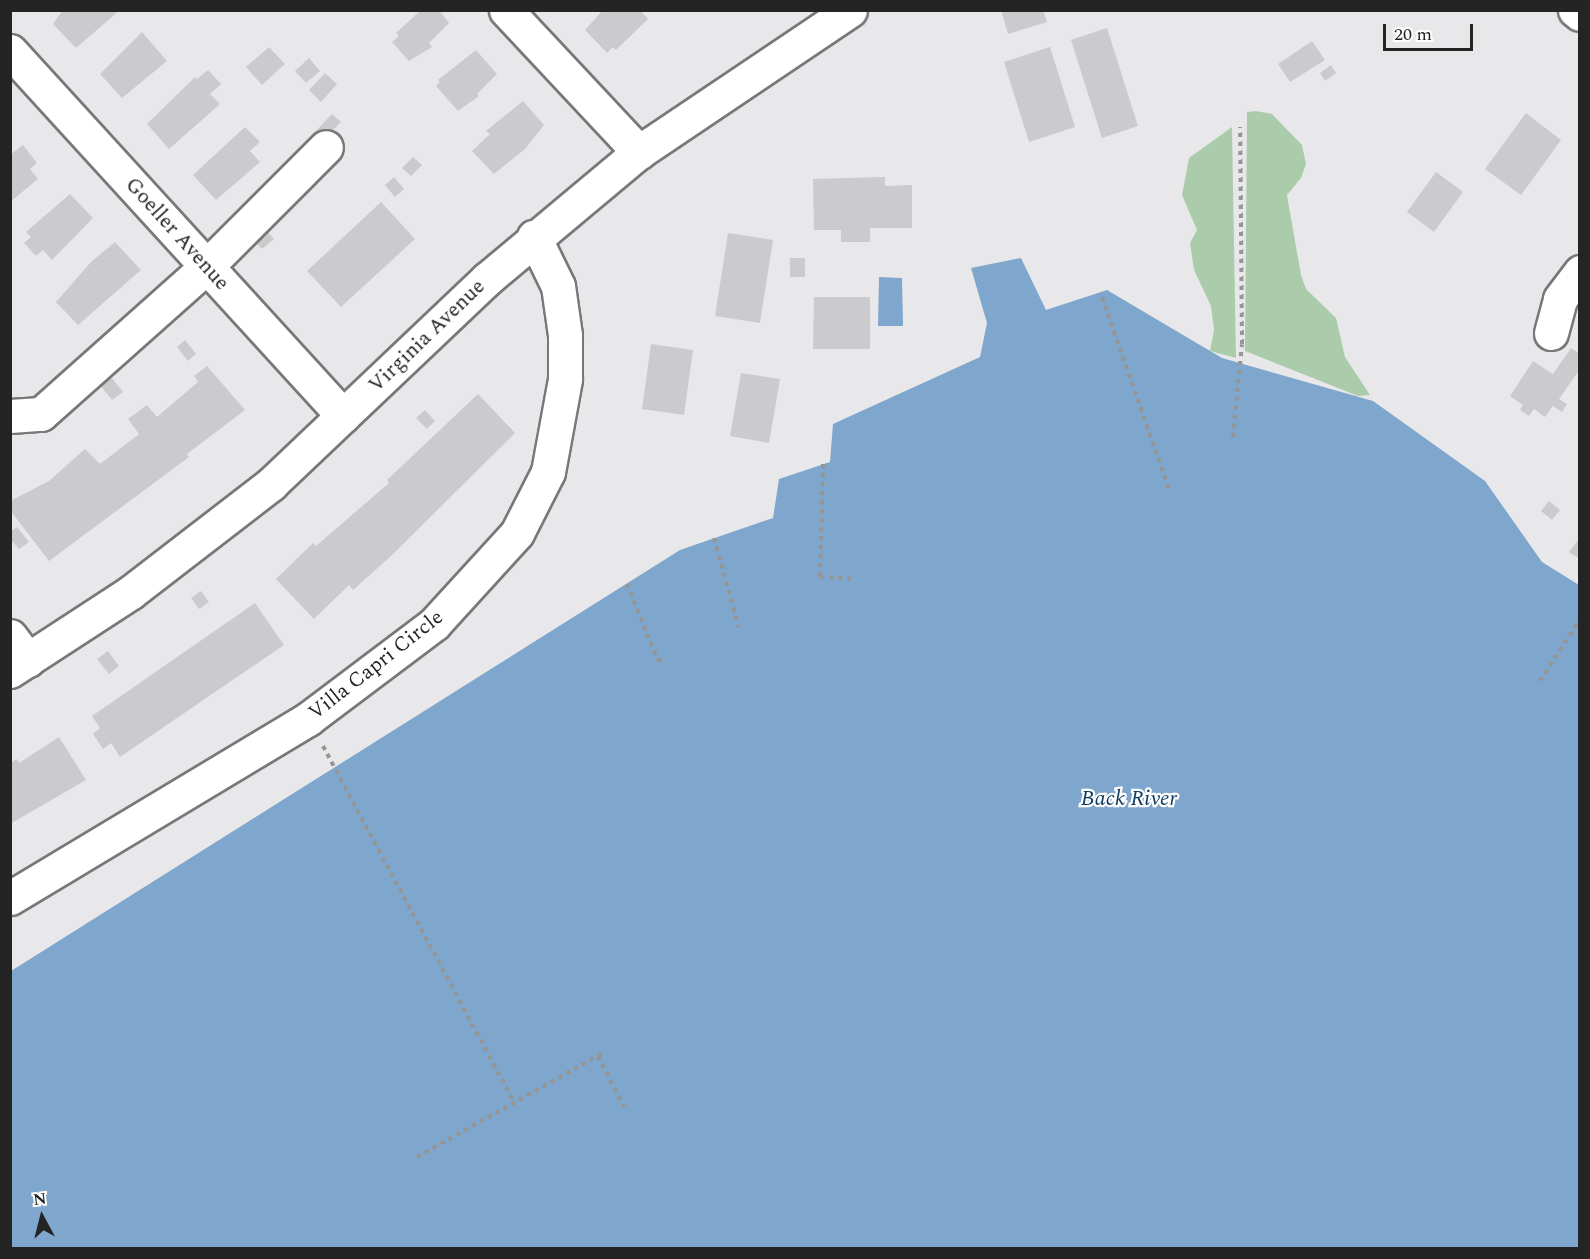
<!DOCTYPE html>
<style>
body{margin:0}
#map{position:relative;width:1590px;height:1259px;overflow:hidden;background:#e8e8ea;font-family:Spectral,serif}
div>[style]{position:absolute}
.green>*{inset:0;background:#abccab}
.water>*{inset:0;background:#7fa6cd}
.building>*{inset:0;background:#cbcbcd}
.path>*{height:4px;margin-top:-2px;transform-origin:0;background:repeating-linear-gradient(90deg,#959596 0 4.5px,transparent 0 9px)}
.roads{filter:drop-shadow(2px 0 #777879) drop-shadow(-2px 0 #777879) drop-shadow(0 2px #777879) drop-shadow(0 -2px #777879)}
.minor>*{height:33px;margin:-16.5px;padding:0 16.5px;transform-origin:16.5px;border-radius:16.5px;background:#fff}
span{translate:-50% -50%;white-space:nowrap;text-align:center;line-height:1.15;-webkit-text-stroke:4.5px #fff;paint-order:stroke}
.street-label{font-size:21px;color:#242425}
.water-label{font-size:22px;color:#123d63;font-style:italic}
.frame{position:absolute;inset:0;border:12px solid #242425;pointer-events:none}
.north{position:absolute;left:12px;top:1187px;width:60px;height:60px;-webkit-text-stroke:4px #fff;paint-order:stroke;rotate:353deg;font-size:16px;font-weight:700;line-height:24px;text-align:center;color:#242425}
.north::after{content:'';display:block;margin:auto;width:21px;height:27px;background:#242425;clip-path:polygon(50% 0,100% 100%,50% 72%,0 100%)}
.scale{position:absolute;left:1383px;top:24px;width:90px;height:27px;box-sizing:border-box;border:3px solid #242425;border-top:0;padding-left:8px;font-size:18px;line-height:21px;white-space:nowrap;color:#242425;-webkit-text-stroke:4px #fff;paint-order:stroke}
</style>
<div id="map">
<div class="green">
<i style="clip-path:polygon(1256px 111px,1272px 114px,1302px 145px,1306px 164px,1301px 178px,1287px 195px,1301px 275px,1306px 289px,1336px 318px,1345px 357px,1370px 395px,1358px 396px,1245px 351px,1247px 112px)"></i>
<i style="clip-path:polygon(1232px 127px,1236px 358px,1210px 351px,1214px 330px,1211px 306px,1194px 270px,1190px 243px,1197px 230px,1182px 195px,1189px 158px)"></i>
</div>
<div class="water">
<i style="clip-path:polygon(1021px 258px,1046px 310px,1107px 290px,1222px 358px,1373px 401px,1485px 481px,1542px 562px,1579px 585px,1579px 1248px,11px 1248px,11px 971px,680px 550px,773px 518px,779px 479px,830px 462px,833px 424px,980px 357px,987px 323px,971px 268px)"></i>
<i style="clip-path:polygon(879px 277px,902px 278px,903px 326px,878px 326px)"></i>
</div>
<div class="building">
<i style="clip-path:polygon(63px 10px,120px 10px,76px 48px,53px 24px)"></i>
<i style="clip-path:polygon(421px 10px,439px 10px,449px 23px,429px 43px,432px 47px,409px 61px,392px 42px,399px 36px,396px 33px)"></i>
<i style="clip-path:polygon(603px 10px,640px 10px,648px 19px,616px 50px,613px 47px,607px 53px,585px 30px)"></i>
<i style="clip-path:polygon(1001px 10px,1043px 10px,1047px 22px,1008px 34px)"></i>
<i style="clip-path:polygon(1107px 28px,1138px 126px,1102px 138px,1071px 40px)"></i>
<i style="clip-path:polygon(142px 32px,167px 61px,122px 98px,100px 74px)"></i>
<i style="clip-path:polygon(1312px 41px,1325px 60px,1290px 82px,1278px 64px)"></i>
<i style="clip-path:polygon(269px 47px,285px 64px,262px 85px,246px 67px)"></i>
<i style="clip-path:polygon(1050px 47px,1075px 127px,1029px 142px,1004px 62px)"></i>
<i style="clip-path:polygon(476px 50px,497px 74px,477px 94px,479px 96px,458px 111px,436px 86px,440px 82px,438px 80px)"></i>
<i style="clip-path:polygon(309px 58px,320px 71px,306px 83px,295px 71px)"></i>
<i style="clip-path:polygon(1331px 65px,1336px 73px,1325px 81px,1320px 73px)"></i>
<i style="clip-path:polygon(208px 70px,221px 84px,210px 94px,220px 104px,169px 149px,147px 124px,195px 77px,197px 79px)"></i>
<i style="clip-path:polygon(325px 73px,337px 84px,321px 102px,309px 90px)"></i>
<i style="clip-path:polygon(523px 101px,544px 125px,525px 149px,494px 174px,472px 151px,490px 134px,486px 131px)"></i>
<i style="clip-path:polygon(1526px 113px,1561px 140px,1521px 195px,1485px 169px)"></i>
<i style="clip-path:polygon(332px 114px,341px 122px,323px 140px,315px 132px)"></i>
<i style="clip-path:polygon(245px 127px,260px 142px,250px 151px,260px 162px,216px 200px,193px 175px)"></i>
<i style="clip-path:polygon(23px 145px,37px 163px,30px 169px,38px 179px,10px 202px,10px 155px)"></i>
<i style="clip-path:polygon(413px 157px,422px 165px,411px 176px,402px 168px)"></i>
<i style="clip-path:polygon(1436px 172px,1463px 192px,1434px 232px,1407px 212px)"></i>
<i style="clip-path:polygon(394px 177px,404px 189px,395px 197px,385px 185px)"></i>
<i style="clip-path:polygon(885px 177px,885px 186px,912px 185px,912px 228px,870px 228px,870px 242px,841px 242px,841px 230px,814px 230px,813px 179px)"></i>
<i style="clip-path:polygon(70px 194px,93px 218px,52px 260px,43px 250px,36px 256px,24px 243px,31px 237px,26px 232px)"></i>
<i style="clip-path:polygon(381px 202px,415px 239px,341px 307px,307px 271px)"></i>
<i style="clip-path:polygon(263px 227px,274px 239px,262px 249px,251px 238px)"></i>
<i style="clip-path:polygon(728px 233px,773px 240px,760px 323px,715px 316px)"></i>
<i style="clip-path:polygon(115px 242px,141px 270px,78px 325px,56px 302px,91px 262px)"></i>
<i style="clip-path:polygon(790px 258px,805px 258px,805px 277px,790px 277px)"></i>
<i style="clip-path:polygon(814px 297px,870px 297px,870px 349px,813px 349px)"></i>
<i style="clip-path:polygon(185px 340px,196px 354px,188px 361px,177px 347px)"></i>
<i style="clip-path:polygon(651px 344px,693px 350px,684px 415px,642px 409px)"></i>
<i style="clip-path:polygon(1571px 348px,1580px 354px,1580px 369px,1559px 399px,1567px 404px,1562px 412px,1553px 406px,1545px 417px,1534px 409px,1529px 416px,1520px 410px,1523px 405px,1510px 396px,1533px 361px,1553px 374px)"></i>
<i style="clip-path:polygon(207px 366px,245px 410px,187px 454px,189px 457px,49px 561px,10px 510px,10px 501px,49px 481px,85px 449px,100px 464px,139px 434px,128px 419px,147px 405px,157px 417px,198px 382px,194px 376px)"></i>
<i style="clip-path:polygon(107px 372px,123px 392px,112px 400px,96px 380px)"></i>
<i style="clip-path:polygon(741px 373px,780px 379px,769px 443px,730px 436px)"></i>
<i style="clip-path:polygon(478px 394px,515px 433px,391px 556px,353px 590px,349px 585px,314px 619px,276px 579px,313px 543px,316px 546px,389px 483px,387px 480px)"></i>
<i style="clip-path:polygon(425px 410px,435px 421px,427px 429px,416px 418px)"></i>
<i style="clip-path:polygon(1549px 501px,1560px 510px,1552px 520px,1541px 511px)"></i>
<i style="clip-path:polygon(17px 527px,29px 542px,19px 549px,10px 539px,10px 532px)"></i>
<i style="clip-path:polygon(1578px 540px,1580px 541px,1580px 559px,1569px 552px)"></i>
<i style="clip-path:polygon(201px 591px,209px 602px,199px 609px,191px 598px)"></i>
<i style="clip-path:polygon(255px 603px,284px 645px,120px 757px,111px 743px,103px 749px,93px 734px,100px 728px,92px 716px)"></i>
<i style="clip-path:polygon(108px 651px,119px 666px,109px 674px,97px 659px)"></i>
<i style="clip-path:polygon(59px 737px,86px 780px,10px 824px,10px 763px,17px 759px,19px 763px)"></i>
</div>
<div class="path">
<i style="left:1102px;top:297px;width:203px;rotate:70.8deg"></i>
<i style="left:1233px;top:437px;width:93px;rotate:-84.5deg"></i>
<i style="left:1242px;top:344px;width:217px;rotate:-90.5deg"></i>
<i style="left:823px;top:464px;width:113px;rotate:91.5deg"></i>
<i style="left:820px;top:577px;width:36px;rotate:3deg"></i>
<i style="left:714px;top:538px;width:93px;rotate:74.5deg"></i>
<i style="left:627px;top:584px;width:83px;rotate:68.1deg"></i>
<i style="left:658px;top:661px;width:9px;rotate:-32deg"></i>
<i style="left:1540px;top:681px;width:74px;rotate:-57.2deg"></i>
<i style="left:323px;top:746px;width:404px;rotate:61.8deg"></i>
<i style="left:598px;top:1056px;width:57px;rotate:63deg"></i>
<i style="left:417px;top:1157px;width:215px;rotate:-29.2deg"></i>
</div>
<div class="roads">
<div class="minor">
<i style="left:506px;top:10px;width:195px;rotate:46.9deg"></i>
<i style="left:1575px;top:10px;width:6px;rotate:39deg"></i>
<i style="left:10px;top:51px;width:494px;rotate:47.6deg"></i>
<i style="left:1551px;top:333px;width:35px;rotate:-75deg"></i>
<i style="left:1560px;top:299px;width:34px;rotate:-53deg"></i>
<i style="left:10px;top:416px;width:31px;rotate:-4deg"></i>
<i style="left:41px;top:414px;width:222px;rotate:-41.7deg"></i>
<i style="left:207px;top:266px;width:168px;rotate:-45deg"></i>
<i style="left:10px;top:636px;width:30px;rotate:53deg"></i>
<i style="left:10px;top:671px;width:145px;rotate:-33.1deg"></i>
<i style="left:131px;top:592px;width:177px;rotate:-37.6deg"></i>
<i style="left:271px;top:484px;width:298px;rotate:-43.5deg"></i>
<i style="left:487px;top:279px;width:198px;rotate:-39.9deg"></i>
<i style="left:639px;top:152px;width:254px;rotate:-33.9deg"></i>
<i style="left:10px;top:898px;width:348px;rotate:-31deg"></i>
<i style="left:308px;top:719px;width:158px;rotate:-37deg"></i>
<i style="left:434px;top:624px;width:123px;rotate:-47.6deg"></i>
<i style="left:517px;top:533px;width:68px;rotate:-63.1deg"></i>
<i style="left:548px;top:472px;width:95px;rotate:-79.6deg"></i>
<i style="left:565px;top:379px;width:44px;rotate:-90deg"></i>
<i style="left:565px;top:335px;width:49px;rotate:-98.1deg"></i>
<i style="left:558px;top:286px;width:55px;rotate:-116.1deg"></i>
</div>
</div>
<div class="street-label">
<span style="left:177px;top:234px;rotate:48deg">Goeller Avenue</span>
<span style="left:427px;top:336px;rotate:-44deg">Virginia Avenue</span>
<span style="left:376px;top:665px;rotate:-38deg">Villa Capri Circle</span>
</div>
<div class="water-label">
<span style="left:1129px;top:799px">Back River</span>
</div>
<div class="frame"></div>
<div class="north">N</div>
<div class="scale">20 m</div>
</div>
